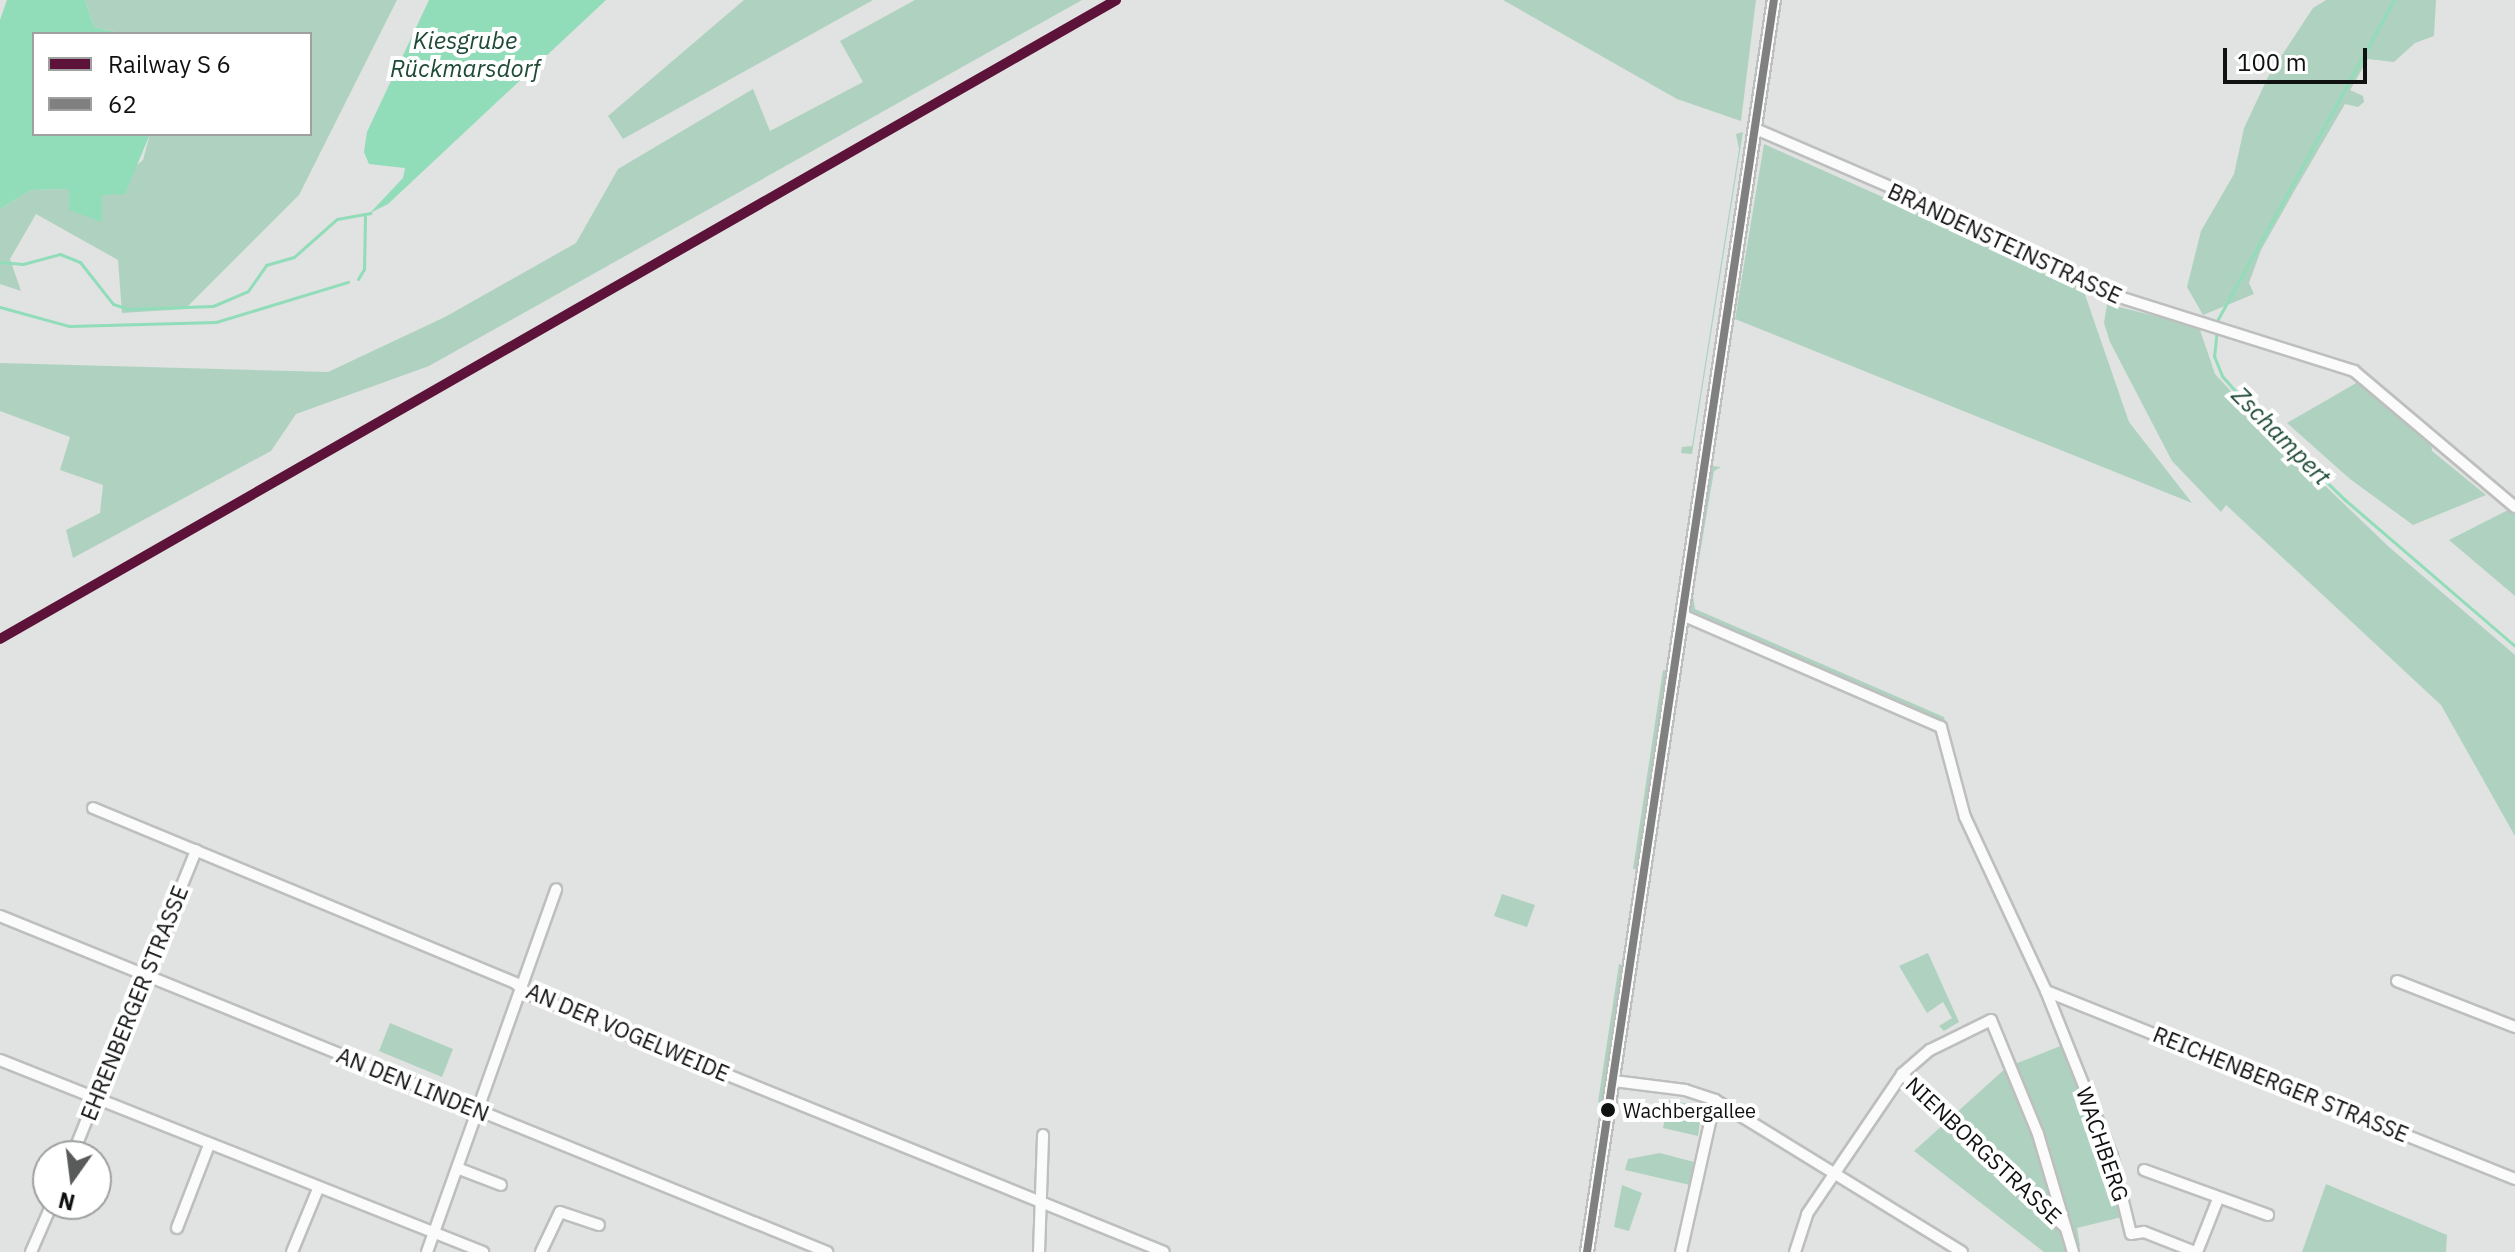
<!DOCTYPE html>
<meta charset="utf-8">
<style>
body{margin:0}
#map{position:relative;width:2515px;height:1252px;overflow:hidden;background:#e0e3e1;font-family:"IBM Plex Sans",sans-serif}
div>[style]{position:absolute}
.green>*{inset:0;background:#afd2c0}
.water>*{inset:0;background:#91dcb9}
.stream>*{height:3px;margin:-1.5px;padding:0 1.5px;transform-origin:1.5px;border-radius:1.5px;background:#91dcb9}
.roads{filter:drop-shadow(2px 0 #bdbfbe) drop-shadow(-2px 0 #bdbfbe) drop-shadow(0 2px #bdbfbe) drop-shadow(0 -2px #bdbfbe)}
.minor>*{height:10px;margin:-5px;padding:0 5px;transform-origin:5px;border-radius:5px;background:#fafbfa}
.tertiary>*{height:12px;margin:-6px;padding:0 6px;transform-origin:6px;border-radius:6px;background:#fafbfa}
.bus-1>*{height:8px;margin:-4px;padding:0 4px;transform-origin:4px;border-radius:4px;background:#808080}
.rail-1>*{height:10px;margin:-5px;padding:0 5px;transform-origin:5px;border-radius:5px;background:#5d1339}
.dots>*{width:22px;height:22px;translate:-50% -50%;box-sizing:border-box;border:4px solid #fff;border-radius:50%}
span{translate:-50% -50%;white-space:nowrap;text-align:center;line-height:1.15;-webkit-text-stroke:8px #fff;paint-order:stroke}
.bus-label{font-size:20px;color:#101211}
.left{translate:0 -50%;text-align:left}
.street-label{font-size:22px;color:#101211}
.water-label{font-size:24px;color:#1e4a36;font-style:italic}
.legend{position:absolute;left:32px;top:32px;width:280px;height:104px;box-sizing:border-box;background:#fff;border:2px solid #9fa0a0;margin:0;padding:10px 14px;list-style:none;font-size:24px;color:#101211}
.legend li{display:flex;align-items:center;gap:16px;height:40px}
.legend b{width:40px;border:2px solid #9fa0a0}
.north{position:absolute;left:32px;top:1140px;width:80px;height:80px;box-sizing:border-box;background:#fff;border:2px solid #9fa0a0;border-radius:50%;rotate:194deg;font-size:22px;font-weight:700;line-height:32px;text-align:center;color:#101211}
.north::after{content:'';display:block;margin:auto;width:28px;height:36px;background:#595b5a;clip-path:polygon(50% 0,100% 100%,50% 72%,0 100%)}
.scale{position:absolute;left:2223px;top:48px;width:144px;height:36px;box-sizing:border-box;border:4px solid #101211;border-top:0;padding-left:10px;font-size:24px;line-height:28px;white-space:nowrap;color:#101211;-webkit-text-stroke:6px #fff;paint-order:stroke}
</style>
<div id="map">
<div class="green">
<i style="clip-path:polygon(85px 0,397px 0,299px 195px,185px 309px,122px 313px,118px 260px,36px 214px,10px 259px,21px 291px,0 284px,0 209px,31px 190px,69px 189px,101px 221px,102px 195px,143px 160px,150px 134px,310px 134px,310px 34px,123px 34px,94px 27px)"></i>
<i style="clip-path:polygon(744px 0,873px 0,623px 139px,608px 116px)"></i>
<i style="clip-path:polygon(915px 0,1082px 0,429px 366px,296px 414px,271px 451px,73px 558px,66px 530px,100px 513px,103px 485px,60px 470px,70px 437px,0 411px,0 363px,328px 372px,445px 317px,576px 243px,618px 169px,753px 89px,770px 131px,863px 82px,840px 41px)"></i>
<i style="clip-path:polygon(1503px 0,1756px 0,1741px 121px,1677px 99px)"></i>
<i style="clip-path:polygon(2326px 0,2436px 0,2434px 36px,2415px 43px,2394px 62px,2368px 59px,2350px 90px,2363px 96px,2364px 102px,2358px 107px,2345px 104px,2296px 188px,2261px 250px,2249px 283px,2254px 294px,2203px 315px,2187px 287px,2201px 231px,2234px 174px,2244px 128px,2269px 75px,2313px 8px)"></i>
<i style="clip-path:polygon(1743px 132px,1692px 454px,1681px 453px,1682px 447px,1692px 446px,1739px 149px,1736px 134px)"></i>
<i style="clip-path:polygon(1764px 144px,2082px 286px,2129px 422px,2192px 503px,1735px 319px)"></i>
<i style="clip-path:polygon(2107px 304px,2199px 327px,2215px 374px,2267px 430px,2389px 547px,2515px 655px,2515px 836px,2441px 705px,2226px 505px,2221px 512px,2172px 461px,2110px 342px,2104px 323px)"></i>
<i style="clip-path:polygon(2358px 382px,2431px 441px,2432px 451px,2486px 495px,2413px 525px,2350px 479px,2287px 423px)"></i>
<i style="clip-path:polygon(1711px 466px,1721px 467px,1714px 471px,1693px 595px,1695px 609px,1944px 717px,1963px 795px,2006px 891px,1968px 817px,1942px 723px,1691px 613px,1690px 594px)"></i>
<i style="clip-path:polygon(2510px 509px,2515px 512px,2515px 596px,2449px 540px)"></i>
<i style="clip-path:polygon(1663px 670px,1669px 671px,1638px 870px,1633px 869px)"></i>
<i style="clip-path:polygon(1502px 894px,1535px 905px,1527px 927px,1494px 916px)"></i>
<i style="clip-path:polygon(1928px 953px,1959px 1022px,1944px 1031px,1939px 1026px,1952px 1018px,1943px 1002px,1927px 1013px,1899px 966px)"></i>
<i style="clip-path:polygon(1619px 964px,1624px 966px,1603px 1103px,1598px 1102px)"></i>
<i style="clip-path:polygon(390px 1023px,453px 1049px,442px 1077px,379px 1051px)"></i>
<i style="clip-path:polygon(2063px 1045px,2122px 1217px,2077px 1228px,2080px 1246px,2069px 1252px,2044px 1252px,1914px 1151px,2007px 1067px)"></i>
<i style="clip-path:polygon(1669px 1100px,1702px 1107px,1698px 1136px,1663px 1128px)"></i>
<i style="clip-path:polygon(1660px 1153px,1694px 1162px,1690px 1185px,1625px 1170px,1628px 1159px)"></i>
<i style="clip-path:polygon(2326px 1184px,2447px 1235px,2446px 1252px,2302px 1252px)"></i>
<i style="clip-path:polygon(1622px 1185px,1642px 1193px,1629px 1231px,1614px 1227px)"></i>
</div>
<div class="water">
<i style="clip-path:polygon(7px 0,85px 0,94px 27px,123px 34px,34px 34px,34px 134px,150px 134px,125px 194px,102px 195px,102px 222px,69px 210px,69px 189px,31px 190px,0 209px,0 20px)"></i>
<i style="clip-path:polygon(429px 0,606px 0,388px 204px,370px 213px,403px 178px,405px 168px,369px 164px,364px 152px,367px 132px)"></i>
</div>
<div class="stream">
<i style="left:2394px;top:0;width:364px;rotate:118.9deg"></i>
<i style="left:2218px;top:319px;width:37px;rotate:96deg"></i>
<i style="left:2214px;top:356px;width:22px;rotate:68deg"></i>
<i style="left:2222px;top:376px;width:50px;rotate:48.3deg"></i>
<i style="left:2255px;top:413px;width:124px;rotate:44deg"></i>
<i style="left:2344px;top:499px;width:225px;rotate:40.7deg"></i>
<i style="left:0;top:262px;width:23px;rotate:5deg"></i>
<i style="left:23px;top:264px;width:38px;rotate:-15deg"></i>
<i style="left:60px;top:254px;width:22px;rotate:22deg"></i>
<i style="left:80px;top:262px;width:53px;rotate:51.8deg"></i>
<i style="left:113px;top:304px;width:16px;rotate:18deg"></i>
<i style="left:128px;top:309px;width:85px;rotate:-2deg"></i>
<i style="left:213px;top:306px;width:38px;rotate:-23deg"></i>
<i style="left:248px;top:291px;width:32px;rotate:-55deg"></i>
<i style="left:266px;top:265px;width:29px;rotate:-16deg"></i>
<i style="left:294px;top:257px;width:57px;rotate:-41.5deg"></i>
<i style="left:337px;top:219px;width:34px;rotate:-10deg"></i>
<i style="left:358px;top:279px;width:12px;rotate:-59deg"></i>
<i style="left:364px;top:269px;width:53px;rotate:-88.9deg"></i>
<i style="left:0;top:307px;width:72px;rotate:15.4deg"></i>
<i style="left:69px;top:326px;width:147px;rotate:-1.6deg"></i>
<i style="left:216px;top:322px;width:138px;rotate:-16.9deg"></i>
</div>
<div class="roads">
<div class="minor">
<i style="left:1758px;top:130px;width:195px;rotate:23.3deg"></i>
<i style="left:1937px;top:207px;width:197px;rotate:26.6deg"></i>
<i style="left:2113px;top:295px;width:253px;rotate:17.5deg"></i>
<i style="left:2354px;top:371px;width:211px;rotate:40.2deg"></i>
<i style="left:1682px;top:615px;width:282px;rotate:23.4deg"></i>
<i style="left:1941px;top:727px;width:93px;rotate:75.1deg"></i>
<i style="left:1965px;top:817px;width:192px;rotate:65deg"></i>
<i style="left:2046px;top:991px;width:178px;rotate:68.2deg"></i>
<i style="left:2112px;top:1156px;width:80px;rotate:76.3deg"></i>
<i style="left:2131px;top:1234px;width:13px;rotate:-9deg"></i>
<i style="left:2144px;top:1232px;width:55px;rotate:21.4deg"></i>
<i style="left:93px;top:808px;width:457px;rotate:22.5deg"></i>
<i style="left:515px;top:983px;width:17px;rotate:40deg"></i>
<i style="left:528px;top:994px;width:686px;rotate:22.08deg"></i>
<i style="left:0;top:916px;width:893px;rotate:22.11deg"></i>
<i style="left:2397px;top:981px;width:127px;rotate:21.3deg"></i>
<i style="left:2046px;top:991px;width:505px;rotate:21.84deg"></i>
<i style="left:0;top:1060px;width:520px;rotate:21.68deg"></i>
<i style="left:1902px;top:1074px;width:224px;rotate:43.2deg"></i>
<i style="left:1614px;top:1081px;width:72px;rotate:7.2deg"></i>
<i style="left:1685px;top:1090px;width:32px;rotate:18deg"></i>
<i style="left:1715px;top:1100px;width:156px;rotate:102.6deg"></i>
<i style="left:1715px;top:1100px;width:290px;rotate:31.6deg"></i>
<i style="left:72px;top:1156px;width:330px;rotate:-67.9deg"></i>
<i style="left:457px;top:1168px;width:47px;rotate:21.1deg"></i>
<i style="left:2144px;top:1170px;width:132px;rotate:19.9deg"></i>
<i style="left:177px;top:1228px;width:89px;rotate:-68.9deg"></i>
<i style="left:31px;top:1252px;width:52px;rotate:-66.4deg"></i>
<i style="left:292px;top:1252px;width:68px;rotate:-67.6deg"></i>
<i style="left:427px;top:1252px;width:385px;rotate:-70.4deg"></i>
<i style="left:541px;top:1252px;width:44px;rotate:-64.6deg"></i>
<i style="left:560px;top:1212px;width:41px;rotate:18.4deg"></i>
<i style="left:1039px;top:1252px;width:117px;rotate:-88deg"></i>
<i style="left:1795px;top:1252px;width:40px;rotate:-72deg"></i>
<i style="left:1807px;top:1214px;width:169px;rotate:-55.8deg"></i>
<i style="left:1902px;top:1074px;width:37px;rotate:-41deg"></i>
<i style="left:1930px;top:1050px;width:68px;rotate:-26.2deg"></i>
<i style="left:1991px;top:1020px;width:123px;rotate:67.6deg"></i>
<i style="left:2038px;top:1134px;width:123px;rotate:73.5deg"></i>
<i style="left:2197px;top:1252px;width:57px;rotate:-68.4deg"></i>
</div>
<div class="tertiary">
<i style="left:1587px;top:1252px;width:1266px;rotate:-81.51deg"></i>
</div>
</div>
<div class="bus-1">
<i style="left:1587px;top:1252px;width:1266px;rotate:-81.51deg"></i>
</div>
<div class="rail-1">
<i style="left:0;top:639px;width:1286px;rotate:-29.79deg"></i>
</div>
<div class="dots">
<i style="left:1608px;top:1110px;background:#101211"></i>
</div>
<div class="bus-label">
<span class="left" style="left:1623px;top:1110px">Wachbergallee</span>
</div>
<div class="street-label">
<span style="left:2005px;top:243px;rotate:25deg">BRANDENSTEINSTRASSE</span>
<span style="left:134px;top:1003px;rotate:-68deg">EHRENBERGER STRASSE</span>
<span style="left:628px;top:1032px;rotate:23deg">AN DER VOGELWEIDE</span>
<span style="left:413px;top:1084px;rotate:22deg">AN DEN LINDEN</span>
<span style="left:2281px;top:1084px;rotate:22deg">REICHENBERGER STRASSE</span>
<span style="left:2103px;top:1144px;rotate:71deg">WACHBERG</span>
<span style="left:1984px;top:1150px;rotate:43deg">NIENBORGSTRASSE</span>
</div>
<div class="water-label">
<span style="left:465px;top:55px">Kiesgrube<br>Rückmarsdorf</span>
<span style="left:2281px;top:436px;rotate:45deg">Zschampert</span>
</div>
<ul class="legend">
<li><b style="height:10px;background:#5d1339"></b>Railway S 6</li>
<li><b style="height:10px;background:#808080"></b>62</li>
</ul>
<div class="north">N</div>
<div class="scale">100 m</div>
</div>
